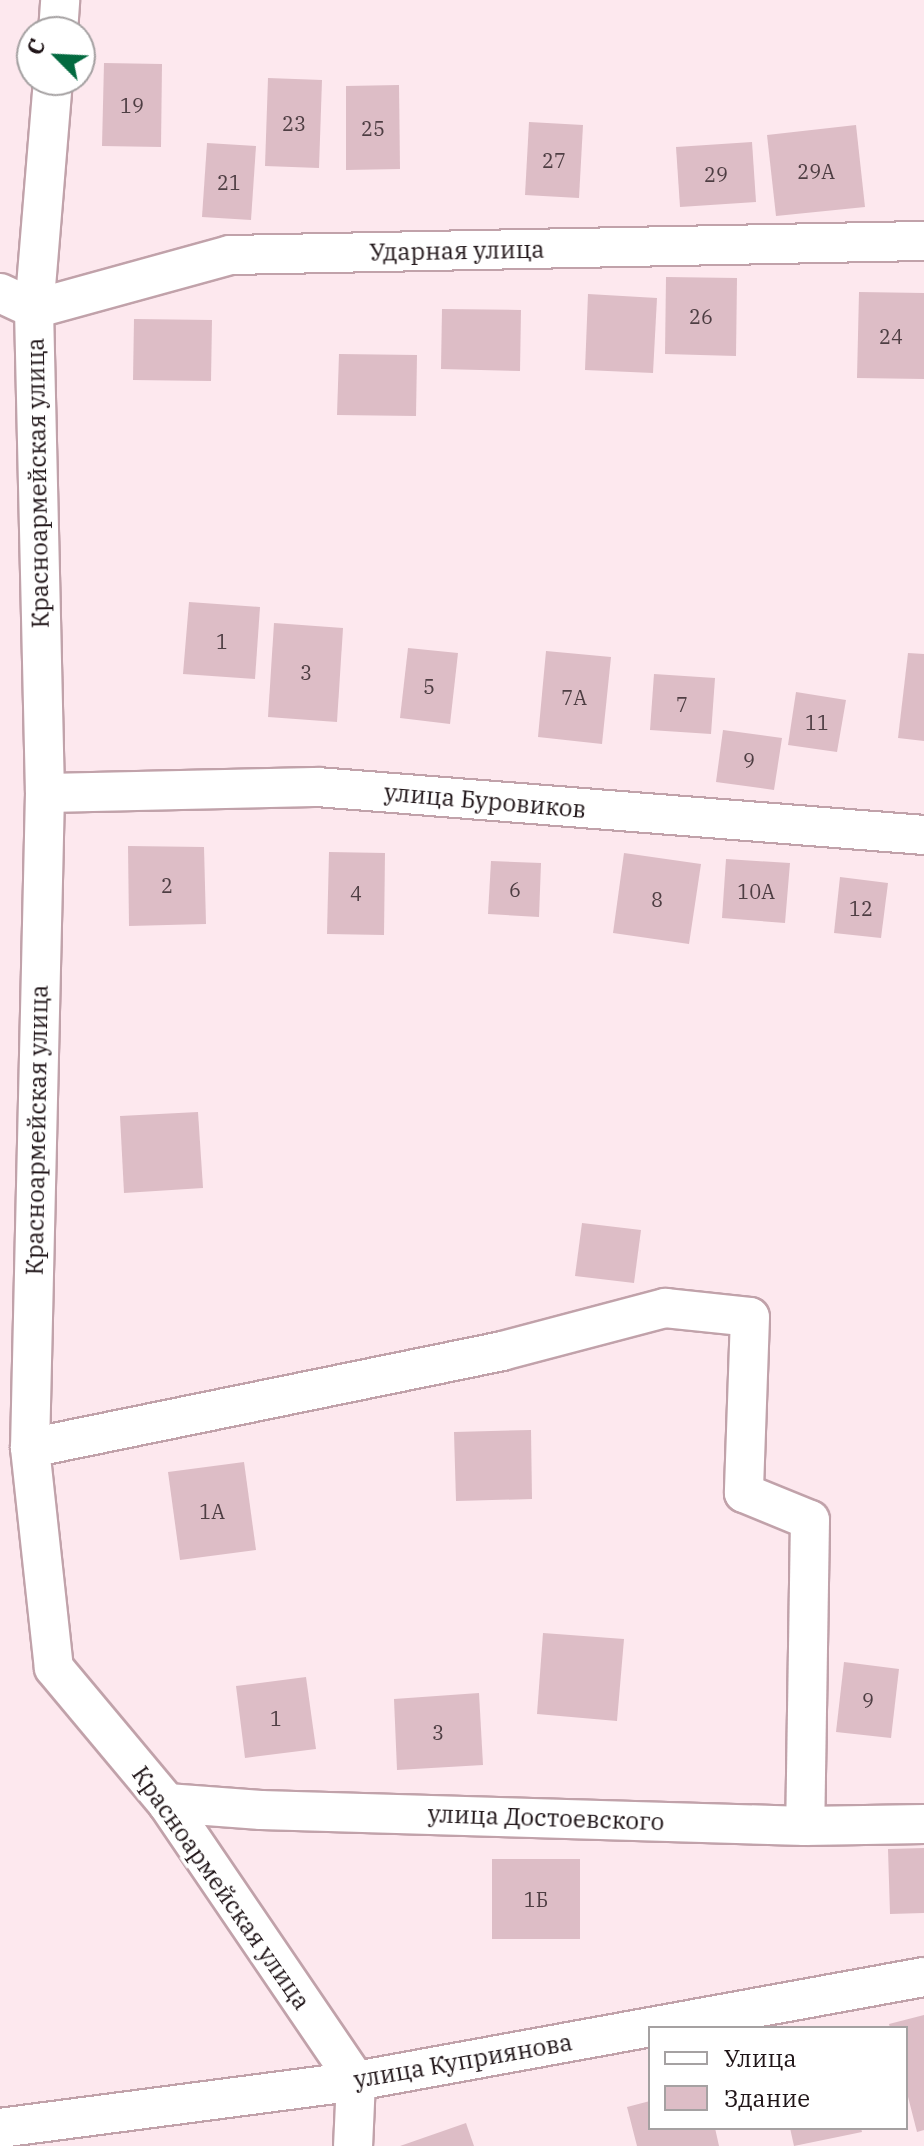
<!DOCTYPE html>
<meta charset="utf-8">
<style>
body{margin:0}
#map{position:relative;width:924px;height:2146px;overflow:hidden;background:#fde8ee;font-family:"IBM Plex Serif",serif}
div>[style]{position:absolute}
.building>*{inset:0;background:#ddbdc6}
.roads{filter:drop-shadow(2px 0 #c1a2aa) drop-shadow(-2px 0 #c1a2aa) drop-shadow(0 2px #c1a2aa) drop-shadow(0 -2px #c1a2aa)}
.minor>*{height:38px;margin:-19px;padding:0 19px;transform-origin:19px;border-radius:19px;background:#fff}
span{translate:-50% -50%;white-space:nowrap;text-align:center;line-height:1.15;-webkit-text-stroke:7px #fff;paint-order:stroke}
.number-label{font-size:20px;color:#4e3e43}
.number-label span{-webkit-text-stroke-width:0}
.street-label{font-size:24px;color:#1f1417}
.legend{position:absolute;left:648px;top:2026px;width:260px;height:104px;box-sizing:border-box;background:#fff;border:2px solid #a5a1a2;margin:0;padding:10px 14px;list-style:none;font-size:24px;color:#1f1417}
.legend li{display:flex;align-items:center;gap:16px;height:40px}
.legend b{width:40px;border:2px solid #a5a1a2}
.north{position:absolute;left:16px;top:16px;width:80px;height:80px;box-sizing:border-box;background:#fff;border:2px solid #a5a1a2;border-radius:50%;rotate:294deg;font-size:22px;font-weight:700;line-height:32px;text-align:center;color:#1f1417}
.north::after{content:'';display:block;margin:auto;width:28px;height:36px;background:#036a40;clip-path:polygon(50% 0,100% 100%,50% 72%,0 100%)}
</style>
<div id="map">
<div class="building">
<i style="clip-path:polygon(104px 63px,162px 64px,161px 147px,102px 146px)"></i>
<i style="clip-path:polygon(268px 78px,322px 80px,319px 168px,265px 166px)"></i>
<i style="clip-path:polygon(399px 85px,400px 169px,346px 170px,346px 86px)"></i>
<i style="clip-path:polygon(529px 122px,583px 125px,579px 198px,525px 195px)"></i>
<i style="clip-path:polygon(856px 125px,865px 207px,776px 216px,767px 135px)"></i>
<i style="clip-path:polygon(752px 142px,756px 202px,680px 207px,676px 147px)"></i>
<i style="clip-path:polygon(207px 143px,256px 146px,251px 220px,202px 217px)"></i>
<i style="clip-path:polygon(666px 277px,737px 278px,736px 356px,665px 354px)"></i>
<i style="clip-path:polygon(859px 292px,924px 293px,924px 379px,857px 378px)"></i>
<i style="clip-path:polygon(588px 294px,657px 298px,653px 373px,585px 370px)"></i>
<i style="clip-path:polygon(442px 309px,521px 310px,520px 371px,441px 369px)"></i>
<i style="clip-path:polygon(134px 319px,212px 320px,211px 381px,133px 380px)"></i>
<i style="clip-path:polygon(339px 354px,417px 355px,416px 416px,337px 415px)"></i>
<i style="clip-path:polygon(189px 602px,260px 607px,255px 679px,183px 674px)"></i>
<i style="clip-path:polygon(274px 623px,343px 628px,337px 722px,268px 717px)"></i>
<i style="clip-path:polygon(408px 648px,458px 653px,450px 724px,400px 718px)"></i>
<i style="clip-path:polygon(546px 651px,611px 657px,602px 744px,538px 737px)"></i>
<i style="clip-path:polygon(908px 653px,924px 654px,924px 741px,898px 738px)"></i>
<i style="clip-path:polygon(654px 674px,715px 678px,711px 734px,650px 730px)"></i>
<i style="clip-path:polygon(796px 692px,846px 700px,837px 752px,788px 745px)"></i>
<i style="clip-path:polygon(723px 730px,782px 738px,774px 790px,716px 782px)"></i>
<i style="clip-path:polygon(128px 846px,204px 847px,206px 924px,129px 926px)"></i>
<i style="clip-path:polygon(329px 852px,385px 853px,384px 935px,327px 934px)"></i>
<i style="clip-path:polygon(624px 853px,701px 864px,689px 944px,613px 933px)"></i>
<i style="clip-path:polygon(726px 859px,790px 863px,785px 923px,722px 918px)"></i>
<i style="clip-path:polygon(491px 861px,541px 863px,539px 917px,488px 914px)"></i>
<i style="clip-path:polygon(840px 877px,888px 883px,881px 938px,834px 933px)"></i>
<i style="clip-path:polygon(198px 1112px,203px 1188px,124px 1193px,120px 1116px)"></i>
<i style="clip-path:polygon(582px 1223px,641px 1230px,634px 1283px,575px 1276px)"></i>
<i style="clip-path:polygon(531px 1430px,532px 1499px,456px 1501px,454px 1432px)"></i>
<i style="clip-path:polygon(244px 1462px,256px 1550px,180px 1560px,168px 1472px)"></i>
<i style="clip-path:polygon(543px 1633px,624px 1639px,617px 1721px,537px 1714px)"></i>
<i style="clip-path:polygon(844px 1662px,899px 1669px,891px 1738px,836px 1732px)"></i>
<i style="clip-path:polygon(306px 1677px,316px 1749px,245px 1758px,236px 1686px)"></i>
<i style="clip-path:polygon(479px 1693px,483px 1765px,397px 1770px,394px 1699px)"></i>
<i style="clip-path:polygon(924px 1848px,924px 1913px,890px 1914px,888px 1849px)"></i>
<i style="clip-path:polygon(492px 1859px,580px 1859px,580px 1939px,492px 1939px)"></i>
<i style="clip-path:polygon(924px 2015px,924px 2130px,917px 2132px,906px 2089px,906px 2028px,890px 2028px,889px 2024px)"></i>
<i style="clip-path:polygon(650px 2101px,650px 2128px,715px 2128px,719px 2146px,637px 2146px,627px 2107px)"></i>
<i style="clip-path:polygon(466px 2123px,474px 2146px,400px 2146px)"></i>
<i style="clip-path:polygon(790px 2128px,861px 2128px,862px 2132px,794px 2146px)"></i>
</div>
<div class="roads">
<div class="minor">
<i style="left:58px;top:32px;width:32px;rotate:-86deg"></i>
<i style="left:53px;top:80px;width:230px;rotate:94.7deg"></i>
<i style="left:34px;top:309px;width:484px;rotate:88.7deg"></i>
<i style="left:45px;top:793px;width:655px;rotate:91.31deg"></i>
<i style="left:30px;top:1448px;width:221px;rotate:83.8deg"></i>
<i style="left:54px;top:1668px;width:176px;rotate:50.1deg"></i>
<i style="left:167px;top:1803px;width:336px;rotate:55.8deg"></i>
<i style="left:356px;top:2081px;width:65px;rotate:92.6deg"></i>
<i style="left:0;top:293px;width:38px;rotate:25deg"></i>
<i style="left:34px;top:309px;width:203px;rotate:-15.4deg"></i>
<i style="left:230px;top:255px;width:694px;rotate:-1.16deg"></i>
<i style="left:45px;top:793px;width:272px;rotate:-1.3deg"></i>
<i style="left:317px;top:787px;width:609px;rotate:4.52deg"></i>
<i style="left:30px;top:1448px;width:482px;rotate:-11.6deg"></i>
<i style="left:502px;top:1351px;width:169px;rotate:-14.8deg"></i>
<i style="left:665px;top:1308px;width:85px;rotate:6deg"></i>
<i style="left:750px;top:1317px;width:176px;rotate:92deg"></i>
<i style="left:744px;top:1493px;width:71px;rotate:22.2deg"></i>
<i style="left:810px;top:1520px;width:306px;rotate:90.9deg"></i>
<i style="left:167px;top:1803px;width:94px;rotate:4.3deg"></i>
<i style="left:261px;top:1810px;width:544px;rotate:1.68deg"></i>
<i style="left:805px;top:1826px;width:119px;rotate:-1deg"></i>
<i style="left:0;top:2128px;width:359px;rotate:-7.5deg"></i>
<i style="left:356px;top:2081px;width:577px;rotate:-10.38deg"></i>
</div>
</div>
<div class="number-label">
<span style="left:132px;top:105px">19</span>
<span style="left:294px;top:123px">23</span>
<span style="left:373px;top:128px">25</span>
<span style="left:554px;top:160px">27</span>
<span style="left:816px;top:171px">29А</span>
<span style="left:716px;top:174px">29</span>
<span style="left:229px;top:182px">21</span>
<span style="left:701px;top:316px">26</span>
<span style="left:891px;top:336px">24</span>
<span style="left:222px;top:641px">1</span>
<span style="left:306px;top:672px">3</span>
<span style="left:429px;top:686px">5</span>
<span style="left:574px;top:697px">7А</span>
<span style="left:682px;top:704px">7</span>
<span style="left:817px;top:722px">11</span>
<span style="left:749px;top:760px">9</span>
<span style="left:167px;top:885px">2</span>
<span style="left:515px;top:889px">6</span>
<span style="left:756px;top:891px">10А</span>
<span style="left:356px;top:893px">4</span>
<span style="left:657px;top:899px">8</span>
<span style="left:861px;top:908px">12</span>
<span style="left:212px;top:1511px">1А</span>
<span style="left:868px;top:1700px">9</span>
<span style="left:276px;top:1718px">1</span>
<span style="left:438px;top:1732px">3</span>
<span style="left:536px;top:1899px">1Б</span>
</div>
<div class="street-label">
<span style="left:457px;top:251px;rotate:-1deg">Ударная улица</span>
<span style="left:38px;top:483px;rotate:-91deg">Красноармейская улица</span>
<span style="left:485px;top:801px;rotate:5deg">улица Буровиков</span>
<span style="left:37px;top:1130px;rotate:-89deg">Красноармейская улица</span>
<span style="left:546px;top:1818px;rotate:2deg">улица Достоевского</span>
<span style="left:221px;top:1888px;rotate:55deg">Красноармейская улица</span>
<span style="left:463px;top:2061px;rotate:-10deg">улица Куприянова</span>
</div>
<ul class="legend">
<li><b style="height:10px;background:#fff"></b>Улица</li>
<li><b style="height:22px;background:#ddbdc6"></b>Здание</li>
</ul>
<div class="north">С</div>
</div>
